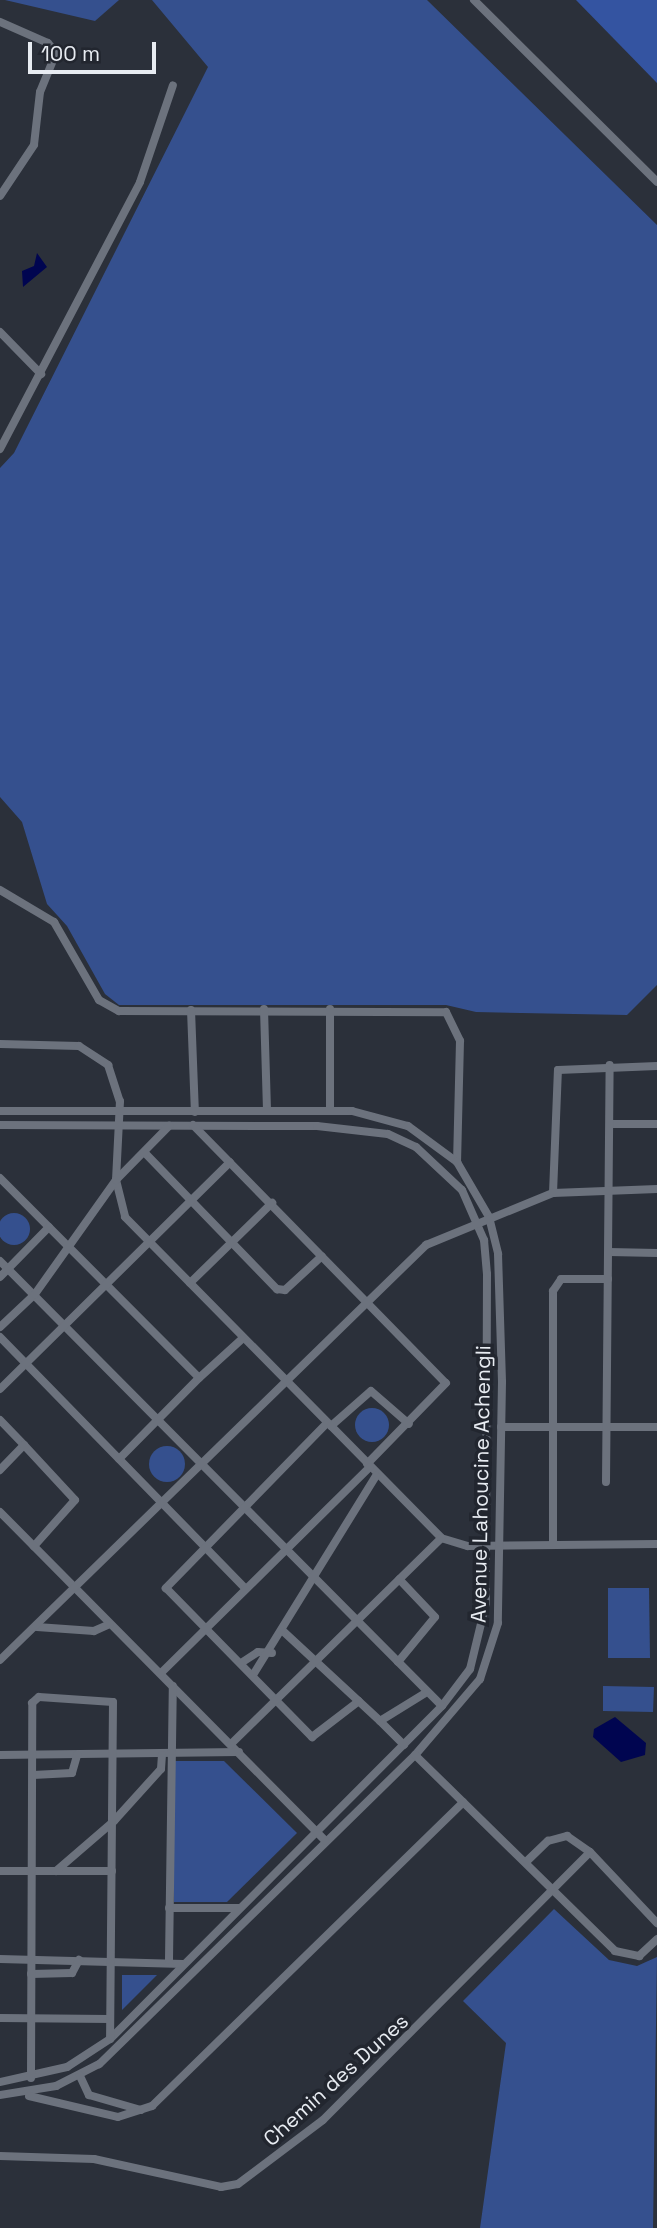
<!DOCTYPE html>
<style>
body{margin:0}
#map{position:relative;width:657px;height:2228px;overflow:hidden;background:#2b303a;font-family:"Space Grotesk",sans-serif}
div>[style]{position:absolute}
.green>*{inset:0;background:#35508e}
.round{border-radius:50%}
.forest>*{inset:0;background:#3454a1}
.water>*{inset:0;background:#000550}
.minor>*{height:8px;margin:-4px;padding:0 4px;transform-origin:4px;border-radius:4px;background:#6c727d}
span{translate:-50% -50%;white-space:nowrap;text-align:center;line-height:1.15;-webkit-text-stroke:7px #22262f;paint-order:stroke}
.street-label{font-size:21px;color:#e8ecf2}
.scale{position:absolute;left:28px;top:42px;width:128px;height:32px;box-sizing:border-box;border:4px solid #e8ecf2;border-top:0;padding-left:9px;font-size:21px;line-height:24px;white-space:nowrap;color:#e8ecf2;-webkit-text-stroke:5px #22262f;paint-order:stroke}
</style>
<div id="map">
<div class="green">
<i style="clip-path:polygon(5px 0,119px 0,95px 21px)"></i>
<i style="clip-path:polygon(152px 0,427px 0,657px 225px,657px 985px,627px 1015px,476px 1012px,446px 1005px,119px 1005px,105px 994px,67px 926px,47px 904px,22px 822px,0 797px,0 468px,14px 453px,208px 67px)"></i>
<i class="round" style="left:-2px;top:1213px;width:32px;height:32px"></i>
<i class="round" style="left:355px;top:1408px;width:34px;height:34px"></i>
<i class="round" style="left:149px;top:1446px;width:36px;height:36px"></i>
<i style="clip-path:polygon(608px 1588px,649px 1588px,650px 1658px,608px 1658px)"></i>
<i style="clip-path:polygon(603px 1686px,654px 1687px,653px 1712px,603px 1711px)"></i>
<i style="clip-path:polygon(173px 1761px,224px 1761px,297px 1833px,227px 1902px,174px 1902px)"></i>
<i style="clip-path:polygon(554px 1909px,609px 1960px,637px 1966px,657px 1957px,653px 2228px,480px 2228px,506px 2043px,463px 2001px)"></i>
<i style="clip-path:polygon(122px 1975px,157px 1975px,122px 2010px)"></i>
</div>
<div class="forest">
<i style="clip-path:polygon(576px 0,657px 0,657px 83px)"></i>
</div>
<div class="water">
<i style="clip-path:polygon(37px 253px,47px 267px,23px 287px,22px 271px,34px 266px)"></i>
<i style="clip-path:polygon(615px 1717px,646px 1743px,645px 1755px,621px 1762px,593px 1737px,594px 1729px)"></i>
</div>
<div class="minor">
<i style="left:474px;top:0;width:258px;rotate:44.8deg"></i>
<i style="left:0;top:22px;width:52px;rotate:23.6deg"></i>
<i style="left:48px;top:43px;width:13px;rotate:51deg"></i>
<i style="left:56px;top:53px;width:42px;rotate:112.3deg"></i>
<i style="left:40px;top:92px;width:53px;rotate:96.5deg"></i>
<i style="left:34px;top:145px;width:61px;rotate:123.7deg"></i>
<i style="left:0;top:332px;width:59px;rotate:45.7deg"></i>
<i style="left:0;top:449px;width:301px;rotate:-62.3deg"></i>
<i style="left:140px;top:182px;width:102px;rotate:-71.2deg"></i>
<i style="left:0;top:890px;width:63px;rotate:30.7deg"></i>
<i style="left:54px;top:922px;width:90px;rotate:60deg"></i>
<i style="left:99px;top:1000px;width:23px;rotate:29deg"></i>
<i style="left:119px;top:1011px;width:327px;rotate:0.2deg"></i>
<i style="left:446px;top:1012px;width:32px;rotate:64deg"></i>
<i style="left:460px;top:1041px;width:121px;rotate:91.4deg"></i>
<i style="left:264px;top:1009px;width:102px;rotate:88.3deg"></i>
<i style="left:330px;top:1009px;width:101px;rotate:90deg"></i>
<i style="left:191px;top:1010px;width:102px;rotate:87.8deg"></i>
<i style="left:0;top:1044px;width:79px;rotate:1.5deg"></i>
<i style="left:79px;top:1046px;width:35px;rotate:33deg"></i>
<i style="left:108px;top:1065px;width:38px;rotate:72deg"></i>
<i style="left:120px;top:1101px;width:79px;rotate:92.9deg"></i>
<i style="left:116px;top:1180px;width:38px;rotate:76deg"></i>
<i style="left:125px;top:1217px;width:450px;rotate:45.4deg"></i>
<i style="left:441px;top:1538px;width:28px;rotate:17deg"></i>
<i style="left:468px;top:1546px;width:189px;rotate:-0.6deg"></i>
<i style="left:0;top:1111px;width:352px"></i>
<i style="left:352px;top:1111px;width:58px;rotate:15deg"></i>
<i style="left:408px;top:1126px;width:61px;rotate:36.3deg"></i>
<i style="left:457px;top:1162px;width:64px;rotate:59.8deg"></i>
<i style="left:489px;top:1217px;width:38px;rotate:76deg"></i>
<i style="left:498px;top:1254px;width:128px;rotate:88.2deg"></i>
<i style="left:502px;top:1382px;width:241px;rotate:91deg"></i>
<i style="left:498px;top:1623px;width:59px;rotate:107.8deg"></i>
<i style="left:480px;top:1679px;width:100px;rotate:130.5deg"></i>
<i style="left:415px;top:1755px;width:442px;rotate:135.6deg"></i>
<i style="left:99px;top:2064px;width:48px;rotate:152.9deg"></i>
<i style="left:56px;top:2086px;width:57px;rotate:170.9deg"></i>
<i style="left:610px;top:1124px;width:47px"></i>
<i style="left:0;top:1125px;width:317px;rotate:0.2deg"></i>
<i style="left:317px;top:1126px;width:71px;rotate:6.4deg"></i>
<i style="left:388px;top:1134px;width:31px;rotate:25deg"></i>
<i style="left:416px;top:1147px;width:63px;rotate:43.1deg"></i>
<i style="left:462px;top:1190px;width:55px;rotate:66.3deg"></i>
<i style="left:484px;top:1240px;width:34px;rotate:85deg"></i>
<i style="left:487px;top:1274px;width:329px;rotate:90.2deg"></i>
<i style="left:486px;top:1603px;width:68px;rotate:103.6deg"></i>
<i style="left:470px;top:1669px;width:46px;rotate:127.1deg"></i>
<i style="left:442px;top:1706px;width:470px;rotate:134.9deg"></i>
<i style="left:110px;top:2039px;width:51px;rotate:146.9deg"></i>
<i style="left:67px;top:2067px;width:69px;rotate:167.4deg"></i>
<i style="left:193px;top:1125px;width:361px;rotate:45.6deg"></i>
<i style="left:446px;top:1383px;width:113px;rotate:134.3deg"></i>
<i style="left:145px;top:1153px;width:190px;rotate:45.9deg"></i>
<i style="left:277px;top:1289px;width:8px;rotate:7deg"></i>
<i style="left:285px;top:1290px;width:50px;rotate:-42.6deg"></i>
<i style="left:0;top:1178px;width:282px;rotate:45.1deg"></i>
<i style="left:199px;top:1378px;width:58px;rotate:-42.2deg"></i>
<i style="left:553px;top:1193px;width:123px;rotate:-87.7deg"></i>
<i style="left:558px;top:1070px;width:99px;rotate:-2.3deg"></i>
<i style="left:609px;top:1252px;width:48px;rotate:1.2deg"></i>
<i style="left:0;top:1261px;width:627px;rotate:45.19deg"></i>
<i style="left:0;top:1277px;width:70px;rotate:-45.6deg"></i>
<i style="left:190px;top:1283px;width:115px;rotate:-44.3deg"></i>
<i style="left:0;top:1327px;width:48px;rotate:-43.3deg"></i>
<i style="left:35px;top:1294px;width:140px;rotate:-54.6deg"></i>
<i style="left:116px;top:1180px;width:76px;rotate:-45.5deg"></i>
<i style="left:0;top:1337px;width:352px;rotate:45.7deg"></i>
<i style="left:0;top:1389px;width:323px;rotate:-44.6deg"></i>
<i style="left:0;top:1420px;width:35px;rotate:46deg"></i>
<i style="left:24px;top:1445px;width:35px;rotate:134deg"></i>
<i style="left:327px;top:1423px;width:231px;rotate:134.3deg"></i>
<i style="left:166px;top:1588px;width:209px;rotate:45.6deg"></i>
<i style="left:312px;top:1737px;width:59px;rotate:-37.5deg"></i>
<i style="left:331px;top:1426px;width:53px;rotate:-41.2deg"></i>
<i style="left:371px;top:1391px;width:50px;rotate:41deg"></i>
<i style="left:501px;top:1427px;width:156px"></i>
<i style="left:24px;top:1445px;width:75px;rotate:47.2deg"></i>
<i style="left:75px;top:1500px;width:62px;rotate:131.7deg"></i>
<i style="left:119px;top:1459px;width:114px;rotate:-45.4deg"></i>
<i style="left:606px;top:1482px;width:417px;rotate:-89.5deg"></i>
<i style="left:0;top:1512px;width:462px;rotate:45.3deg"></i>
<i style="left:553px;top:1543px;width:252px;rotate:-90deg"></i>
<i style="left:553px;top:1291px;width:14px;rotate:-56deg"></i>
<i style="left:561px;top:1279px;width:47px"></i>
<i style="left:37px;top:1627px;width:57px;rotate:4deg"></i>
<i style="left:94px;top:1631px;width:17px;rotate:-24deg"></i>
<i style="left:284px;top:1632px;width:131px;rotate:42.8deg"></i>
<i style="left:0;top:1660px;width:595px;rotate:-44.25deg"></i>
<i style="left:426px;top:1245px;width:137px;rotate:-22.3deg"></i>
<i style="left:553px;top:1193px;width:104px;rotate:-2.2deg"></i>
<i style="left:398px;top:1662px;width:58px;rotate:-50.6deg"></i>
<i style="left:435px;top:1617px;width:52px;rotate:-133.5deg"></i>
<i style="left:241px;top:1663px;width:20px;rotate:-33deg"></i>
<i style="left:258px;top:1652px;width:14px;rotate:4deg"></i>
<i style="left:161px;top:1673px;width:293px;rotate:-44.6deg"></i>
<i style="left:253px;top:1675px;width:234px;rotate:-58.3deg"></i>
<i style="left:231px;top:1744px;width:294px;rotate:-44.4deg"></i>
<i style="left:404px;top:1745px;width:34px;rotate:-135deg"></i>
<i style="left:380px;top:1721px;width:55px;rotate:-31.7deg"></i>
<i style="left:0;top:1755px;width:239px;rotate:-0.7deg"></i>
<i style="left:415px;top:1755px;width:280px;rotate:44.4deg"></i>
<i style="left:615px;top:1951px;width:25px;rotate:12deg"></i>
<i style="left:639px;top:1956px;width:25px;rotate:-43deg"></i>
<i style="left:33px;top:1775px;width:39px;rotate:-3deg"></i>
<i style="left:72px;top:1773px;width:19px;rotate:-74deg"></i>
<i style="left:527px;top:1861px;width:29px;rotate:-44deg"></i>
<i style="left:548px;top:1841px;width:20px;rotate:-15deg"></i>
<i style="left:567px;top:1836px;width:28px;rotate:35deg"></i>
<i style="left:590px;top:1852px;width:98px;rotate:46.7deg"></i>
<i style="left:0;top:1871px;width:112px"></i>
<i style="left:56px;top:1871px;width:77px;rotate:-40.8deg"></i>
<i style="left:114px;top:1821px;width:70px;rotate:-47.9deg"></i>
<i style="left:161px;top:1769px;width:14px;rotate:-86deg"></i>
<i style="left:169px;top:1908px;width:70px"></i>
<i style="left:0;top:1959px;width:183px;rotate:1.6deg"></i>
<i style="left:169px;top:1960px;width:274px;rotate:-89.2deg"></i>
<i style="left:31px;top:1974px;width:41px;rotate:-1.4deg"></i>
<i style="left:72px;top:1973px;width:15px;rotate:-62deg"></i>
<i style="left:0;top:2018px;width:110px;rotate:0.5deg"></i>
<i style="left:80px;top:2076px;width:21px;rotate:65deg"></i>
<i style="left:89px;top:2095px;width:54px;rotate:16.1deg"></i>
<i style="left:31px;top:2078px;width:375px;rotate:-89.8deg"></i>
<i style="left:32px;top:1703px;width:9px;rotate:-41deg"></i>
<i style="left:39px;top:1697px;width:74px;rotate:3.9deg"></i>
<i style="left:113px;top:1702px;width:337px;rotate:90.5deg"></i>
<i style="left:29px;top:2096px;width:91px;rotate:13.3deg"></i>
<i style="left:118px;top:2117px;width:36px;rotate:-18deg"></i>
<i style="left:152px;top:2106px;width:435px;rotate:-44.3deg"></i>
<i style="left:0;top:2156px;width:94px;rotate:1.8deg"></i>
<i style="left:94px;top:2159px;width:130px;rotate:12.4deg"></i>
<i style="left:221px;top:2187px;width:17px;rotate:-10deg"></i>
<i style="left:238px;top:2184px;width:106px;rotate:-37deg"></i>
<i style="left:323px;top:2120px;width:378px;rotate:-45.1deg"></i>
</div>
<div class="street-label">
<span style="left:481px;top:1484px;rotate:-89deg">Avenue Lahoucine Achengli</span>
<span style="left:336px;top:2080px;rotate:-42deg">Chemin des Dunes</span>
</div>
<div class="scale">100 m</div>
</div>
